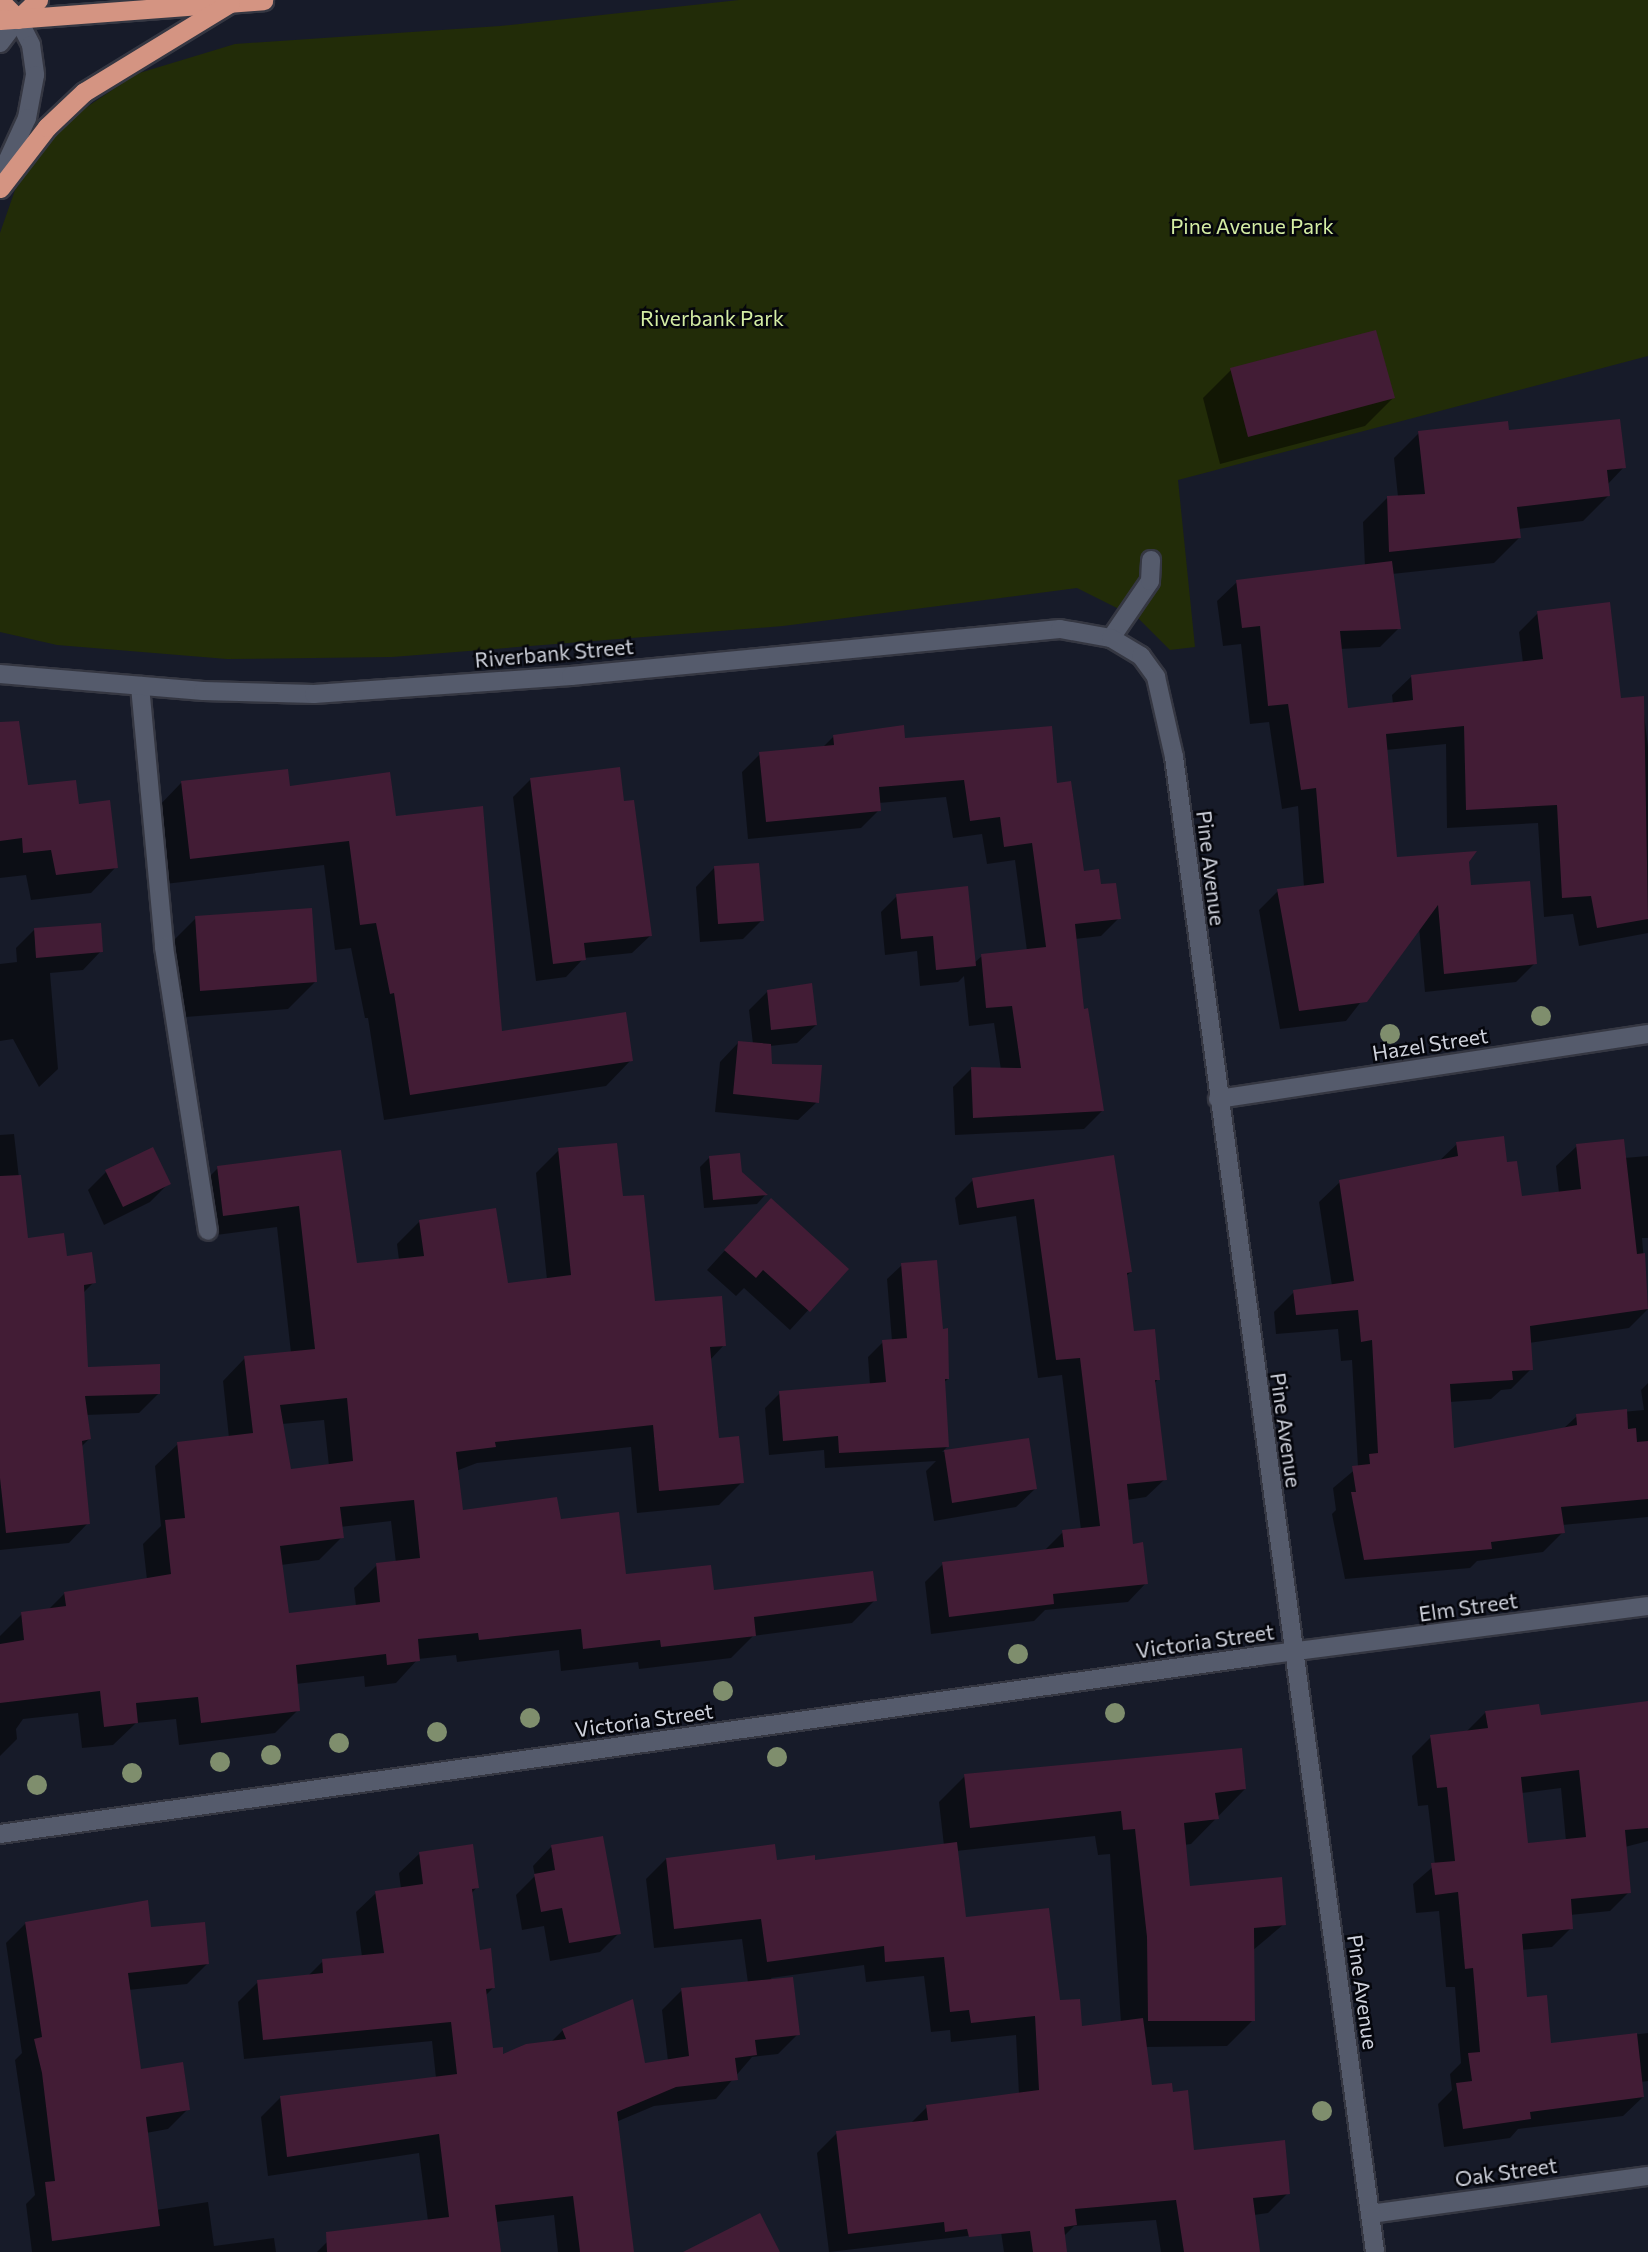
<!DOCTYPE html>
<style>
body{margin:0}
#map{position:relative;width:1648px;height:2252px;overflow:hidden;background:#171b29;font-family:Commissioner,sans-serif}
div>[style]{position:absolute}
.green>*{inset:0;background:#222c08}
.shadow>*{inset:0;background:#0007}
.building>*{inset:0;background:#421c35}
.roads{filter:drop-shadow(2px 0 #353742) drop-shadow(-2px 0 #353742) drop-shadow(0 2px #353742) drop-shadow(0 -2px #353742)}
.service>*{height:18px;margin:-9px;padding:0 9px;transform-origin:9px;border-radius:9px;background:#555b6c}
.minor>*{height:18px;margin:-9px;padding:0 9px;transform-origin:9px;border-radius:9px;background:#555b6c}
.tertiary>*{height:18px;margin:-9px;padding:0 9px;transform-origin:9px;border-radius:9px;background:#555b6c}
.trunk>*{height:19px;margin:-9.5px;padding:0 9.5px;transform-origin:9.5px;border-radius:9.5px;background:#d49482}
.trees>*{width:20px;height:20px;margin:-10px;border-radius:50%;background:#7f8e6d}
span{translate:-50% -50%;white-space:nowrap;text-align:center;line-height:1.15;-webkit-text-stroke:5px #05060c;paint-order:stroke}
.park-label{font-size:21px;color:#d4eda4}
.street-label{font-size:21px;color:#cfd2dc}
</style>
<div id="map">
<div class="green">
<i style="clip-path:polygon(739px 0,1648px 0,1648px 356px,1178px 480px,1195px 647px,1170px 650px,1139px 619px,1077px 588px,783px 626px,392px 657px,227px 659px,57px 645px,0 632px,0 233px,15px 190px,60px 125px,136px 74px,235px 44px,500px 26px)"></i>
</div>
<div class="shadow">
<i style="clip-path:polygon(1231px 370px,1393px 398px,1365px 426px,1220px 464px,1203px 398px)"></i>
<i style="clip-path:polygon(1508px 432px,1624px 467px,1607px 485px,1608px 496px,1583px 521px,1518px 529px,1519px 538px,1494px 563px,1392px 574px,1399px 628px,1380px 647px,1340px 649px,1347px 710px,1393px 704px,1392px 695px,1412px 676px,1523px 663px,1519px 632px,1538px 613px,1620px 700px,1642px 698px,1648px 747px,1648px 933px,1579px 946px,1573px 914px,1544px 917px,1538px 823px,1447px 828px,1446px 744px,1386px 750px,1395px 859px,1467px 862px,1470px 887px,1535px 963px,1516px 982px,1425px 992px,1419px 927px,1346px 1021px,1280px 1029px,1259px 910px,1278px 891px,1304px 887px,1298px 806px,1282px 809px,1269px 722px,1250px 724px,1241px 644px,1223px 646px,1217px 601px,1237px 582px,1365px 567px,1363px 522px,1388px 497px,1398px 497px,1394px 458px,1419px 433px)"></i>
<i style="clip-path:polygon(834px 736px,903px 740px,1056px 785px,1083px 873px,1100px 886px,1119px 918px,1101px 936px,1075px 939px,1083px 1011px,1102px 1111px,1084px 1129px,955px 1135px,953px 1087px,971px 1069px,1001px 1070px,994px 1023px,969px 1026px,964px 976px,958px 982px,920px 986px,917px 951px,885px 955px,881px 912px,897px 896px,974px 963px,982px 956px,1027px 951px,1015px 860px,987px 864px,982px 834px,953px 838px,946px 797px,879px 803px,879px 810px,861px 828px,748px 839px,742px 772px,760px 754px,822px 748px)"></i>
<i style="clip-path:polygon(0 779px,77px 806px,116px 867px,91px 893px,31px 900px,26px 875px,0 878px)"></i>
<i style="clip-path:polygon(531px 779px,623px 803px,650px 936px,632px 953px,584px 958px,566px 977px,536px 981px,513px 797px)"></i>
<i style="clip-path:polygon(181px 783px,289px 788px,394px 818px,500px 1033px,631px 1060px,606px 1086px,384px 1120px,368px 1018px,365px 1018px,351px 948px,335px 950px,324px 865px,165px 884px,156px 809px)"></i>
<i style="clip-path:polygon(714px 868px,762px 920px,743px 939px,700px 942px,696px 887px)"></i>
<i style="clip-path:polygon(196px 918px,316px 981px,288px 1009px,173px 1018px,168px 946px)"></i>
<i style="clip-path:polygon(34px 930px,101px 951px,83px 970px,50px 973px,58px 1069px,39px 1087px,13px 1039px,0 1041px,0 964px,17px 962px,16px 948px)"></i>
<i style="clip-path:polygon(767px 992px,816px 1025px,797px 1043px,770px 1046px,771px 1066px,817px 1102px,798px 1120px,715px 1112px,720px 1062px,738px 1043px,753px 1044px,749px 1010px)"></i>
<i style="clip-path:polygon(14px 1134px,26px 1240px,66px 1258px,94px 1282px,82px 1294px,86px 1369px,159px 1393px,139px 1413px,86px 1415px,89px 1439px,81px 1447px,88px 1523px,69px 1543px,0 1550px,0 1135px)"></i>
<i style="clip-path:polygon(1457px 1144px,1505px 1164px,1520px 1198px,1559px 1193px,1556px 1166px,1577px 1146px,1624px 1158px,1648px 1156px,1648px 1238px,1642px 1238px,1648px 1309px,1629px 1328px,1529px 1343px,1531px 1369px,1511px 1389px,1501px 1390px,1491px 1399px,1450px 1402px,1453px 1450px,1563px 1429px,1577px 1416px,1644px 1410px,1641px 1390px,1648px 1383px,1648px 1517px,1562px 1525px,1563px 1532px,1543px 1552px,1477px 1561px,1470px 1568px,1345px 1579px,1332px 1514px,1336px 1510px,1333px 1488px,1358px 1467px,1352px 1360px,1341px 1361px,1338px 1329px,1276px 1334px,1274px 1312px,1294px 1292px,1332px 1286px,1319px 1202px,1340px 1182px,1438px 1162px)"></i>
<i style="clip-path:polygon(evenodd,559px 1150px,622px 1198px,653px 1303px,724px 1345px,710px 1360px,718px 1440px,742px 1482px,719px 1505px,637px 1513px,631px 1447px,477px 1463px,456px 1471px,461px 1512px,559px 1521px,624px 1576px,712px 1592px,875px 1600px,852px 1623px,753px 1636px,731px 1658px,639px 1669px,638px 1662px,561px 1671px,559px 1650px,457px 1662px,456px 1655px,418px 1659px,396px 1683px,365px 1687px,364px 1676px,296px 1684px,298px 1710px,275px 1733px,179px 1745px,176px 1719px,136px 1723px,113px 1745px,82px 1748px,78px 1713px,23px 1719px,16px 1729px,17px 1739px,0 1756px,0 1636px,22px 1614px,48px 1610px,65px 1593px,147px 1580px,143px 1544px,161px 1526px,155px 1466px,178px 1444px,229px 1438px,223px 1381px,245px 1358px,291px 1353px,277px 1227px,201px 1237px,195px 1191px,218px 1168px,340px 1152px,355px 1265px,399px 1260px,397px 1244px,419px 1222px,506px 1285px,547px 1280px,536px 1173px,559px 1150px,324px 1420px,329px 1466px,289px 1471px,282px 1424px,324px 1420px,559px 1150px,391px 1521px,396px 1563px,377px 1565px,354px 1588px,356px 1606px,287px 1615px,281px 1565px,319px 1560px,342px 1537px,340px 1527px,391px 1521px)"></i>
<i style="clip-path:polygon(1113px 1157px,1131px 1272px,1126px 1276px,1133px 1333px,1158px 1379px,1154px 1384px,1165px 1479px,1146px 1497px,1127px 1500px,1131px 1546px,1146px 1583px,1128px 1602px,1045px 1610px,1034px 1621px,931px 1634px,925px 1582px,943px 1564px,1045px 1550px,1063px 1532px,1081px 1530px,1062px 1375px,1038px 1378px,1016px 1216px,959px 1225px,955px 1198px,973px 1180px)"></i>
<i style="clip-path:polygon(709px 1158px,740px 1173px,765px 1195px,757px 1204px,704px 1208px,700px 1167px)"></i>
<i style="clip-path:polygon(106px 1172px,169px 1183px,150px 1202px,104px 1225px,88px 1190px)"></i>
<i style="clip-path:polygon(771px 1200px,846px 1269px,790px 1330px,744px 1288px,736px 1296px,707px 1270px)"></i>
<i style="clip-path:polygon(902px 1265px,948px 1379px,943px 1383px,948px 1446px,942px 1452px,1027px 1439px,1035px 1489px,1016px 1507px,934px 1521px,926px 1471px,936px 1461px,825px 1468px,824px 1450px,769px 1455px,765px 1408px,780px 1393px,870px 1385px,868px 1357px,883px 1342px,892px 1341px,887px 1279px)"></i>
<i style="clip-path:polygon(evenodd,1486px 1712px,1539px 1717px,1648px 1715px,1648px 1841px,1625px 1847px,1629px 1892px,1610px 1911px,1570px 1915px,1571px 1928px,1552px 1947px,1521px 1950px,1525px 1999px,1549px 2045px,1648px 2033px,1648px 2081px,1641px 2082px,1643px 2097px,1623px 2116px,1518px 2129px,1510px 2138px,1444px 2147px,1438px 2104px,1452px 2090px,1450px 2074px,1461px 2063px,1455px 1987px,1446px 1987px,1439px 1911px,1416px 1913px,1413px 1884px,1435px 1865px,1428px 1805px,1418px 1806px,1412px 1756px,1431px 1737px,1467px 1731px,1486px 1712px,1561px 1788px,1566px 1841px,1526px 1845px,1521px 1793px,1561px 1788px)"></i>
<i style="clip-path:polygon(evenodd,965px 1776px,1245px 1789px,1191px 1844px,1184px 1845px,1189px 1888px,1284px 1924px,1252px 1951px,1253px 2020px,1227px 2046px,1145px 2047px,1151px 2087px,1172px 2094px,1193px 2152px,1288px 2193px,1268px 2213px,1254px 2215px,1258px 2252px,1161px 2252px,1156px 2220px,1074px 2226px,1063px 2237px,1066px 2252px,1004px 2252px,1001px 2232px,829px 2252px,817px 2153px,837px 2133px,910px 2124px,927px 2107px,1019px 2095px,1016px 2035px,951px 2042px,950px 2030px,931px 2032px,924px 1976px,866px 1982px,864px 1965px,771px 1978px,798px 2034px,778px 2054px,752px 2057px,716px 2099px,654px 2106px,616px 2122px,632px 2252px,558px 2252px,554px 2215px,496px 2222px,499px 2252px,317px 2252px,337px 2232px,428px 2221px,419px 2153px,268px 2176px,261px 2117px,281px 2097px,436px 2078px,432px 2041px,244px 2059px,238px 2002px,258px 1982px,307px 1977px,323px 1961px,362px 1957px,356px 1912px,376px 1893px,401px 1889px,399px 1873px,419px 1854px,477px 1887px,471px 1894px,479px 1952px,494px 1987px,485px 1996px,492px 2050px,502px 2056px,550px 2043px,563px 2030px,643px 2065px,668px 2061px,662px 2010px,682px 1990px,748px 1983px,742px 1939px,654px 1948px,646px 1879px,666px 1859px,814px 1862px,944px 1846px,939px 1802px,965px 1776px,1095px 1836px,1098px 1855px,1110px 1854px,1121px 2023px,1080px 2028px,1059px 2002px,965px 1919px,956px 1851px,1095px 1836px)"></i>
<i style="clip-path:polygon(551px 1847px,619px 1933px,600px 1952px,550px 1961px,544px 1926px,522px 1930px,516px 1895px,535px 1876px,533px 1866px)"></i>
<i style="clip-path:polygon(26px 1923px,149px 1929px,207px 1964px,187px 1984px,128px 1990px,140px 2071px,188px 2109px,168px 2129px,146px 2133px,156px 2210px,208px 2202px,214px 2246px,274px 2238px,276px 2252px,32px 2252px,26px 2204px,35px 2195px,15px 2060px,22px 2053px,6px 1943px)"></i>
</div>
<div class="building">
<i style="clip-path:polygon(1376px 330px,1395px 398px,1248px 437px,1230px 368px)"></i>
<i style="clip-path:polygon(1620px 419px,1626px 468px,1607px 470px,1610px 496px,1517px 507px,1521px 538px,1389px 552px,1387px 496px,1425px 494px,1418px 431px,1508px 421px,1509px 430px)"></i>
<i style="clip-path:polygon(1392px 561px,1401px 629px,1340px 631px,1348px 708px,1413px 700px,1411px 675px,1543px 659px,1537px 611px,1610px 602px,1621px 698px,1644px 696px,1648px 919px,1597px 928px,1591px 896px,1562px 898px,1557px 805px,1466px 810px,1464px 726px,1386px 734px,1397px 857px,1477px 851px,1469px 862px,1471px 885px,1530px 881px,1537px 964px,1444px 974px,1438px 905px,1367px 1002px,1299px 1011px,1277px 889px,1324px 883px,1316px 788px,1301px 790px,1288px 704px,1268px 706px,1260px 626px,1242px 628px,1236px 580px)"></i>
<i style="clip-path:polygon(19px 721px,28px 785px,76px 780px,79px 804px,110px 800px,118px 868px,56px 875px,51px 850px,23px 853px,22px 838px,0 841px,0 722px)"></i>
<i style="clip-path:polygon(904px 725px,905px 738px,1052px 726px,1057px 783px,1071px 781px,1084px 871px,1099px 869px,1101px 884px,1116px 883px,1121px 919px,1075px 924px,1084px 1009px,1088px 1008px,1104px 1111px,973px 1118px,971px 1067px,1021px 1068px,1012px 1006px,986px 1008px,981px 954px,1046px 947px,1032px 843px,1004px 847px,1000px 817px,970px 821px,964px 780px,879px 787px,881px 811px,766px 822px,759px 752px,834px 745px,833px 735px)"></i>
<i style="clip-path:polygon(620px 767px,624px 801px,634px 800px,652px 936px,584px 943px,586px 960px,553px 964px,530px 778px)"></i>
<i style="clip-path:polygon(288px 769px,290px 786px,390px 772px,396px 816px,483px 806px,502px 1031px,626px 1012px,633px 1061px,410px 1095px,394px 993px,390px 994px,376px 923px,360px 925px,349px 841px,190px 859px,181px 781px)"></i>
<i style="clip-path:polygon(759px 863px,764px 921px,718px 924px,714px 866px)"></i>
<i style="clip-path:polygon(968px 886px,976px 966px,936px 970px,933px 936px,901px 939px,896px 894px)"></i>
<i style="clip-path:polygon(312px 908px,317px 982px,200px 991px,195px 916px)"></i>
<i style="clip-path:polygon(101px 923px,103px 952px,36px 958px,34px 928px)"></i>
<i style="clip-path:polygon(812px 983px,817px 1025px,771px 1030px,767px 990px)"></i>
<i style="clip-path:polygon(738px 1041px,771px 1044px,772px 1064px,822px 1065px,819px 1103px,733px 1094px)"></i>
<i style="clip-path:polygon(1504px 1136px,1507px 1162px,1517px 1161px,1522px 1196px,1581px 1189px,1576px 1144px,1624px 1139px,1637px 1254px,1645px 1253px,1648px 1309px,1530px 1326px,1533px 1370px,1512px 1371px,1513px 1380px,1450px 1384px,1454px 1448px,1577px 1425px,1576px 1414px,1627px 1409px,1628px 1429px,1636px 1428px,1637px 1442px,1648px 1441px,1648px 1499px,1561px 1507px,1565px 1533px,1491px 1542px,1492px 1549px,1364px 1560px,1351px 1492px,1356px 1492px,1352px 1466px,1370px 1464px,1369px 1454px,1378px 1453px,1372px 1340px,1361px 1342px,1358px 1310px,1296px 1315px,1293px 1290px,1354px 1281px,1339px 1180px,1458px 1156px,1456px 1142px)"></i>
<i style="clip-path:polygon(evenodd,617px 1143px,623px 1196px,644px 1195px,655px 1301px,722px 1296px,726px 1346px,710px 1347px,719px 1438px,739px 1436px,744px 1483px,659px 1491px,653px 1425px,495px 1442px,496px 1447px,456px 1452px,463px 1510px,557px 1497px,561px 1519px,619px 1512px,626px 1574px,711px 1565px,714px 1590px,873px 1571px,877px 1601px,754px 1617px,756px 1636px,661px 1647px,660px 1640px,583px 1649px,581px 1629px,479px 1640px,478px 1633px,418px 1639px,420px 1661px,387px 1665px,386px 1654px,296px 1665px,300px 1711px,201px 1723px,198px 1697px,136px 1703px,138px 1723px,104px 1727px,100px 1691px,0 1703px,0 1644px,24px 1640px,21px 1612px,66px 1606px,64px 1592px,171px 1574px,165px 1520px,185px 1518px,177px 1442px,253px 1433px,244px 1356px,315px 1349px,299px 1206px,223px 1216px,217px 1166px,341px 1150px,357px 1263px,424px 1256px,419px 1220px,496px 1208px,508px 1283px,571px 1275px,558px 1148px,617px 1143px,347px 1398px,353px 1461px,291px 1469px,280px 1405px,347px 1398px,617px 1143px,414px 1500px,420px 1558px,376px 1563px,380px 1602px,289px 1613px,280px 1546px,344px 1538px,340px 1507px,414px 1500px)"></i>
<i style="clip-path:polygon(153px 1147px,171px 1184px,123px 1207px,105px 1170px)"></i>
<i style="clip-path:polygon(740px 1153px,742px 1172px,768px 1195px,713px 1200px,709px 1156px)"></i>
<i style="clip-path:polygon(1114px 1155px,1132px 1272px,1127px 1273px,1134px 1331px,1155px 1329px,1160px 1380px,1155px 1380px,1167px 1480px,1127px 1484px,1133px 1544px,1143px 1542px,1148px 1584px,1053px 1594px,1054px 1604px,949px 1617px,942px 1562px,1064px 1547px,1062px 1530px,1100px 1526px,1080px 1358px,1056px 1360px,1034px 1199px,977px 1208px,972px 1178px)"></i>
<i style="clip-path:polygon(21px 1175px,28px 1238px,64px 1233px,67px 1256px,92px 1252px,96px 1283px,84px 1285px,88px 1367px,160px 1364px,160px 1394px,85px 1396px,91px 1439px,82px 1441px,90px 1524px,6px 1533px,0 1478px,0 1176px)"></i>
<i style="clip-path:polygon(771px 1198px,849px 1269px,810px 1312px,763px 1270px,756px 1278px,724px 1250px)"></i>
<i style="clip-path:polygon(937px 1260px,943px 1329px,948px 1328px,949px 1379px,945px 1379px,949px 1447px,839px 1453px,838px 1436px,783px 1441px,779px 1391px,886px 1382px,882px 1340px,907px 1338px,901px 1263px)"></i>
<i style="clip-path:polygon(1029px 1438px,1037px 1489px,952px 1503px,944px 1450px)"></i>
<i style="clip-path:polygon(evenodd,1648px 1701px,1648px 1828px,1625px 1830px,1631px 1893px,1571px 1899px,1573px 1929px,1522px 1934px,1527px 1997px,1547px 1995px,1551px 2043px,1637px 2033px,1644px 2097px,1530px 2112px,1531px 2119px,1463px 2129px,1456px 2083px,1472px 2081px,1468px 2053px,1480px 2052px,1473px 1968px,1465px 1969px,1458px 1892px,1435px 1895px,1431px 1863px,1455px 1861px,1447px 1787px,1437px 1788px,1430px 1735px,1488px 1728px,1485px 1711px,1539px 1704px,1541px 1715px,1648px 1701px,1579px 1770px,1586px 1837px,1528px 1843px,1521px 1777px,1579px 1770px)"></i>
<i style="clip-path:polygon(1242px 1748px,1246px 1789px,1215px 1793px,1219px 1819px,1184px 1823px,1190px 1886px,1282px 1877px,1286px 1925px,1254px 1928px,1255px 2021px,1148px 2021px,1147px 1937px,1135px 1829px,1123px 1830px,1121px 1811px,970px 1828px,964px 1774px)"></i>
<i style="clip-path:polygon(603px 1836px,621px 1934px,569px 1943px,562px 1908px,541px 1912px,534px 1874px,555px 1870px,551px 1845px)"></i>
<i style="clip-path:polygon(957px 1842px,966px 1917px,1049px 1908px,1060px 2000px,1080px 1999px,1082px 2026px,1143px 2018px,1152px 2085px,1172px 2083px,1173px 2092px,1188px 2090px,1194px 2150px,1285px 2140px,1290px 2194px,1253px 2198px,1260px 2252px,1184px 2252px,1176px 2200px,1075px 2209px,1077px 2225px,1064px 2227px,1067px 2252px,1033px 2252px,1030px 2231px,969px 2237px,967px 2229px,945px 2232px,944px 2222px,848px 2234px,836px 2131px,928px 2120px,926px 2105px,1039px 2090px,1035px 2016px,971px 2023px,969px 2010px,950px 2012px,944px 1957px,885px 1962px,884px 1946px,767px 1962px,761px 1919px,674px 1929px,666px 1858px,775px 1844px,777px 1860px,815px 1855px,815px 1860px)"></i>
<i style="clip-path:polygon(473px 1844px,479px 1888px,472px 1889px,480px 1950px,491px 1948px,495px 1988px,486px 1989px,493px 2048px,503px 2047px,503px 2054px,526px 2044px,566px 2039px,562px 2029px,633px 1999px,645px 2063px,689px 2056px,681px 1988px,793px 1977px,800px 2035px,755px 2040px,757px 2055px,735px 2058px,738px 2080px,676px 2087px,617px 2112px,634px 2252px,580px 2252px,573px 2196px,495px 2205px,501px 2252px,327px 2252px,326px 2232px,449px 2217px,439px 2134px,287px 2157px,280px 2096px,457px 2074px,451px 2022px,263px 2040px,257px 1980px,323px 1973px,322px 1959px,384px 1953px,375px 1891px,423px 1884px,419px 1852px)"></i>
<i style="clip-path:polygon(148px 1900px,151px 1927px,205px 1922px,209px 1964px,128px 1973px,141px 2069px,183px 2062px,190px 2110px,146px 2117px,160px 2226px,52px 2241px,45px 2182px,55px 2181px,42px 2073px,34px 2039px,42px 2037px,25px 1922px)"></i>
<i style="clip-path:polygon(760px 2213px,780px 2252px,683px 2252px)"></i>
</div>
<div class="roads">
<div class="service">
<i style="left:1111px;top:638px;width:69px;rotate:-55.6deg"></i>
<i style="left:1150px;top:581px;width:21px;rotate:-87deg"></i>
<i style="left:140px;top:686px;width:262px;rotate:84.7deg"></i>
<i style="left:164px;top:947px;width:287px;rotate:81.2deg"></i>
</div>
<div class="minor">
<i style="left:1218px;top:1099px;width:435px;rotate:-8.6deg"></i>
<i style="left:0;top:1834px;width:1271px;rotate:-8.05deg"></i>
<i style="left:1258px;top:1656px;width:393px;rotate:-7.3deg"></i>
<i style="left:1370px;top:2214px;width:281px;rotate:-7.8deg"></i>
</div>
<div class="tertiary">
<i style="left:0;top:43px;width:30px;rotate:-53deg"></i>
<i style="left:18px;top:19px;width:29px;rotate:63deg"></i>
<i style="left:31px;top:45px;width:30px;rotate:82deg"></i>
<i style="left:35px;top:75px;width:44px;rotate:100.5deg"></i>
<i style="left:27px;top:118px;width:65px;rotate:114.6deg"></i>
<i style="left:0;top:674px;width:204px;rotate:4.8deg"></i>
<i style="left:203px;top:691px;width:111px;rotate:1.5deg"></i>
<i style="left:314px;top:694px;width:258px;rotate:-4deg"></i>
<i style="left:571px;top:676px;width:491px;rotate:-5.5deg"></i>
<i style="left:1060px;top:629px;width:52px;rotate:10deg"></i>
<i style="left:1111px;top:638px;width:35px;rotate:31deg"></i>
<i style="left:1141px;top:656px;width:26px;rotate:54deg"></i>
<i style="left:1156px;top:677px;width:82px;rotate:77.3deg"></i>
<i style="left:1174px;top:757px;width:1508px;rotate:82.34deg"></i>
</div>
<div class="trunk">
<i style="left:0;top:1px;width:25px;rotate:45deg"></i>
<i style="left:18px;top:19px;width:28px;rotate:-44deg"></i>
<i style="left:0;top:20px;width:264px;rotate:-4.3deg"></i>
<i style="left:0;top:188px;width:77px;rotate:-52.4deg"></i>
<i style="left:47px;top:127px;width:51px;rotate:-43.4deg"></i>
<i style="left:84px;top:92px;width:171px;rotate:-31.4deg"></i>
</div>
</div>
<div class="trees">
<i style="left:1541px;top:1016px"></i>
<i style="left:1390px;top:1034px"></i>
<i style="left:1018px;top:1654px"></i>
<i style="left:723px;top:1691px"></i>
<i style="left:1115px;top:1713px"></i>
<i style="left:530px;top:1718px"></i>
<i style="left:437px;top:1732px"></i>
<i style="left:339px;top:1743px"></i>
<i style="left:271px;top:1755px"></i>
<i style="left:777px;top:1757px"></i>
<i style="left:220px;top:1762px"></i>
<i style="left:132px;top:1773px"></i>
<i style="left:37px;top:1785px"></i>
<i style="left:1322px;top:2111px"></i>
</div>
<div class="park-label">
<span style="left:1252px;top:226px">Pine Avenue Park</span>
<span style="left:712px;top:318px">Riverbank Park</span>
</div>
<div class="street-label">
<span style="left:554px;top:653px;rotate:-5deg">Riverbank Street</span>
<span style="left:1211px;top:868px;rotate:83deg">Pine Avenue</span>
<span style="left:1430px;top:1044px;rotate:-9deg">Hazel Street</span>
<span style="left:1286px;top:1430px;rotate:82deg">Pine Avenue</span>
<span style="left:1468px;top:1607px;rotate:-8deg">Elm Street</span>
<span style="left:1205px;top:1641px;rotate:-8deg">Victoria Street</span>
<span style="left:644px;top:1720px;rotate:-8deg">Victoria Street</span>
<span style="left:1363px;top:1992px;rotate:82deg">Pine Avenue</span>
<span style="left:1506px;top:2172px;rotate:-8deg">Oak Street</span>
</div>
</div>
